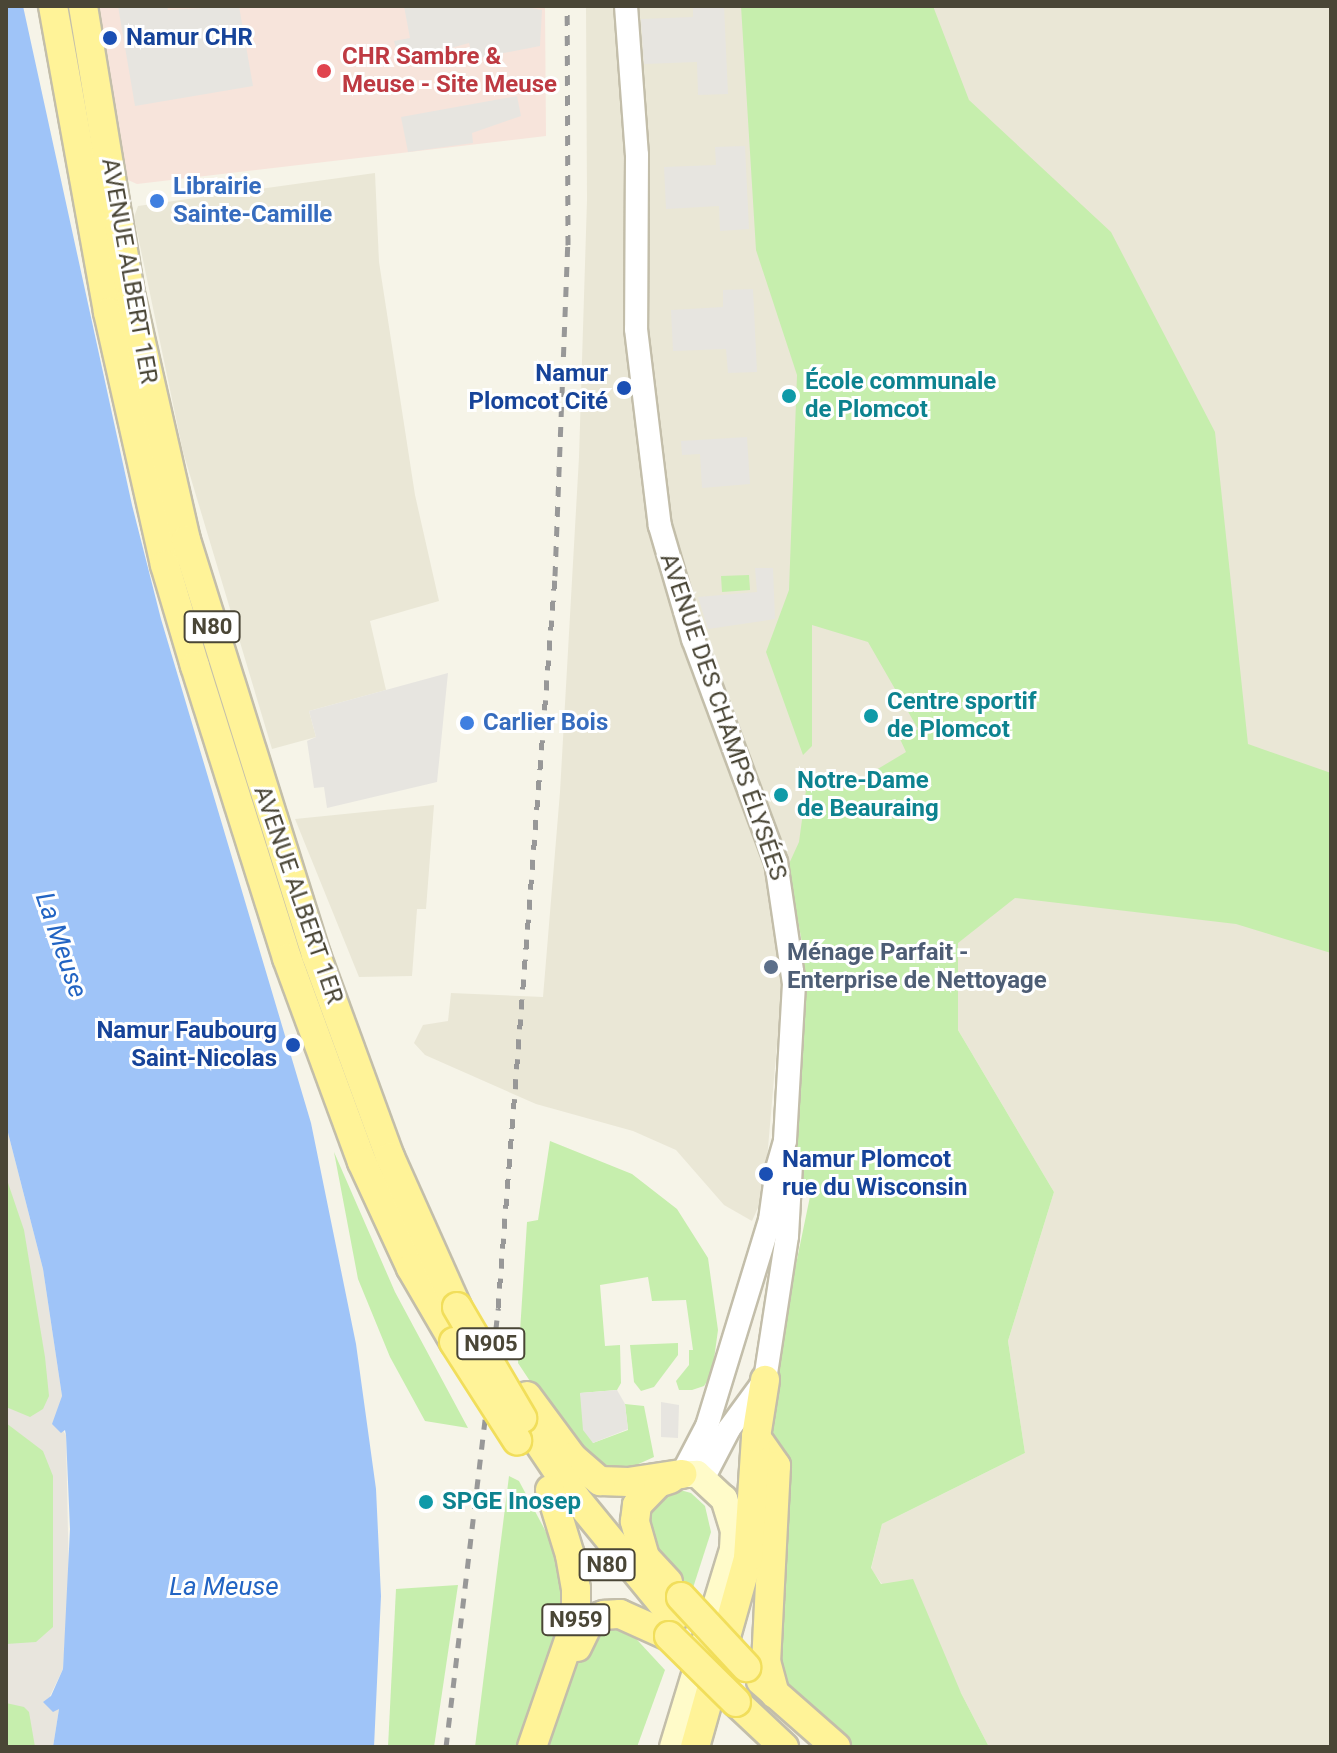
<!DOCTYPE html>
<meta charset="utf-8">
<style>
body{margin:0}
#map{position:relative;width:1337px;height:1753px;overflow:hidden;background:#f6f4e8;font-family:Roboto,sans-serif}
div>[style]{position:absolute}
.residential>*{inset:0;background:#eae7d6}
.industrial>*{inset:0;background:#e8e5dd}
.medical>*{inset:0;background:#f7e4db}
.green>*{inset:0;background:#c6eead}
.parking>*{inset:0;background:#e7e5e0}
.water>*{inset:0;background:#9fc4f8}
.roads{filter:drop-shadow(2px 0 #c3beaa) drop-shadow(-2px 0 #c3beaa) drop-shadow(0 2px #c3beaa) drop-shadow(0 -2px #c3beaa)}
.tertiary>*{height:22px;margin:-11px;padding:0 11px;transform-origin:11px;border-radius:11px;background:#fff}
.secondary>*{height:26px;margin:-13px;padding:0 13px;transform-origin:13px;border-radius:13px;background:#fffbc9}
.primary>*{height:28px;margin:-14px;padding:0 14px;transform-origin:14px;border-radius:14px;background:#fff398}
.rail>*{height:5px;margin-top:-2.5px;transform-origin:0;background:repeating-linear-gradient(90deg,#989898 0 10px,transparent 0 20px)}
.bridges{filter:drop-shadow(2px 0 #f1de5b) drop-shadow(-2px 0 #f1de5b) drop-shadow(0 2px #f1de5b) drop-shadow(0 -2px #f1de5b)}
.primary-bridge>*{height:28px;margin:-14px;padding:0 14px;transform-origin:14px;border-radius:14px;background:#fff398}
.dots>*{width:22px;height:22px;translate:-50% -50%;box-sizing:border-box;border:4px solid #fff;border-radius:50%}
span{translate:-50% -50%;white-space:nowrap;text-align:center;line-height:1.15;-webkit-text-stroke:6px #fff;paint-order:stroke}
.shield-label span{padding:2px 6px;background:#fff;border:2px solid;border-radius:6px;-webkit-text-stroke-width:0}
.shield-label{font-size:22px;color:#4a4636;font-weight:700}
.transit-label{font-size:24px;color:#164399;font-weight:700}
.left{translate:0 -50%;text-align:left}
.right{translate:-100% -50%;text-align:right}
.health-label{font-size:24px;color:#be3a42;font-weight:700}
.shop-label{font-size:24px;color:#366cbe;font-weight:700}
.street-label{font-size:24px;color:#4a4636}
.culture-label{font-size:24px;color:#0d838f;font-weight:700}
.service-label{font-size:24px;color:#4e5e75;font-weight:700}
.water-label{font-size:26px;color:#2264c3;font-style:italic}
.frame{position:absolute;inset:0;border:8px solid #4a4636;pointer-events:none}
</style>
<div id="map">
<div class="residential">
<i style="clip-path:polygon(586px 6px,1331px 6px,1331px 1747px,989px 1747px,961px 1693px,871px 1569px,882px 1524px,1025px 1453px,1008px 1341px,1054px 1192px,958px 1030px,779px 1021px,764px 1194px,752px 1221px,724px 1205px,676px 1150px,633px 1131px,536px 1104px,425px 1055px,414px 1043px,423px 1025px,448px 1021px,451px 993px,543px 997px,560px 792px,579px 457px,587px 200px)"></i>
<i style="clip-path:polygon(375px 173px,379px 262px,415px 495px,439px 601px,370px 621px,386px 690px,309px 711px,316px 737px,272px 749px,183px 452px,134px 217px,138px 206px)"></i>
<i style="clip-path:polygon(434px 805px,426px 909px,417px 909px,412px 976px,359px 977px,295px 819px)"></i>
</div>
<div class="industrial">
<i style="clip-path:polygon(6px 1125px,43px 1269px,62px 1396px,56px 1421px,66px 1435px,69px 1583px,63px 1669px,50px 1696px,59px 1709px,53px 1747px,6px 1747px)"></i>
</div>
<div class="medical">
<i style="clip-path:polygon(92px 6px,545px 6px,546px 136px,137px 184px,119px 176px)"></i>
</div>
<div class="green">
<i style="clip-path:polygon(741px 6px,933px 6px,969px 100px,1111px 232px,1215px 432px,1248px 744px,1331px 773px,1331px 953px,1236px 924px,1015px 898px,958px 943px,958px 1030px,1054px 1192px,1008px 1341px,1025px 1453px,882px 1524px,871px 1568px,881px 1584px,913px 1579px,961px 1693px,989px 1747px,844px 1747px,781px 1682px,763px 1424px,813px 1182px,793px 1183px,805px 997px,803px 948px,788px 866px,799px 842px,806px 790px,866px 776px,906px 752px,900px 739px,918px 729px,868px 642px,812px 625px,812px 746px,803px 755px,766px 652px,789px 590px,797px 375px,756px 250px)"></i>
<i style="clip-path:polygon(749px 575px,750px 590px,722px 592px,721px 576px)"></i>
<i style="clip-path:polygon(550px 1141px,632px 1174px,677px 1209px,708px 1258px,718px 1330px,712px 1374px,704px 1386px,692px 1390px,679px 1390px,676px 1381px,689px 1365px,689px 1350px,693px 1350px,686px 1300px,652px 1301px,648px 1277px,600px 1285px,605px 1346px,620px 1345px,621px 1383px,617px 1390px,580px 1393px,593px 1443px,628px 1430px,625px 1404px,644px 1406px,654px 1457px,634px 1466px,615px 1469px,590px 1461px,563px 1431px,518px 1363px,527px 1222px,538px 1220px)"></i>
<i style="clip-path:polygon(334px 1152px,395px 1292px,468px 1428px,425px 1421px,390px 1357px,358px 1279px)"></i>
<i style="clip-path:polygon(6px 1177px,24px 1230px,45px 1357px,49px 1396px,43px 1409px,30px 1417px,6px 1407px)"></i>
<i style="clip-path:polygon(678px 1343px,678px 1355px,654px 1387px,641px 1391px,634px 1382px,630px 1345px)"></i>
<i style="clip-path:polygon(6px 1423px,43px 1451px,53px 1476px,53px 1627px,36px 1642px,6px 1644px)"></i>
<i style="clip-path:polygon(509px 1476px,519px 1481px,555px 1549px,564px 1611px,518px 1747px,475px 1747px)"></i>
<i style="clip-path:polygon(673px 1488px,691px 1493px,705px 1506px,711px 1532px,691px 1594px,648px 1542px,642px 1518px,653px 1496px)"></i>
<i style="clip-path:polygon(458px 1585px,434px 1747px,388px 1747px,396px 1589px)"></i>
<i style="clip-path:polygon(611px 1623px,628px 1630px,665px 1670px,637px 1747px,550px 1747px,548px 1736px,581px 1642px)"></i>
<i style="clip-path:polygon(6px 1703px,24px 1707px,29px 1712px,35px 1747px,6px 1747px)"></i>
</div>
<div class="parking">
<i style="clip-path:polygon(118px 6px,167px 6px,168px 10px,239px 6px,253px 86px,135px 106px)"></i>
<i style="clip-path:polygon(404px 6px,522px 6px,542px 10px,540px 46px,473px 59px,469px 43px,400px 62px,394px 41px,410px 38px)"></i>
<i style="clip-path:polygon(693px 6px,724px 6px,728px 94px,698px 95px,697px 62px,644px 64px,641px 19px,693px 17px)"></i>
<i style="clip-path:polygon(517px 96px,521px 116px,472px 133px,473px 143px,408px 152px,401px 117px)"></i>
<i style="clip-path:polygon(745px 146px,749px 229px,720px 231px,719px 206px,666px 209px,664px 167px,716px 165px,715px 147px)"></i>
<i style="clip-path:polygon(753px 289px,757px 372px,728px 373px,726px 349px,673px 351px,671px 310px,723px 307px,723px 290px)"></i>
<i style="clip-path:polygon(747px 437px,750px 484px,702px 488px,700px 454px,682px 455px,681px 441px)"></i>
<i style="clip-path:polygon(755px 568px,773px 568px,775px 619px,708px 629px,698px 597px,757px 592px)"></i>
<i style="clip-path:polygon(448px 673px,437px 782px,327px 808px,324px 787px,314px 788px,307px 741px,316px 737px,309px 711px)"></i>
<i style="clip-path:polygon(617px 1390px,625px 1404px,628px 1429px,593px 1443px,583px 1430px,580px 1393px)"></i>
<i style="clip-path:polygon(661px 1402px,679px 1405px,678px 1438px,661px 1437px)"></i>
</div>
<div class="water">
<i style="clip-path:polygon(6px 6px,23px 6px,132px 505px,161px 619px,311px 1123px,356px 1344px,376px 1489px,381px 1596px,374px 1747px,53px 1747px,59px 1709px,53px 1712px,43px 1702px,51px 1696px,63px 1669px,70px 1529px,66px 1435px,65px 1430px,61px 1433px,52px 1424px,62px 1396px,43px 1269px,6px 1125px)"></i>
</div>
<div class="roads">
<div class="tertiary">
<i style="left:626px;top:6px;width:149px;rotate:85.8deg"></i>
<i style="left:637px;top:155px;width:174px;rotate:90.3deg"></i>
<i style="left:636px;top:329px;width:198px;rotate:83.1deg"></i>
<i style="left:660px;top:526px;width:118px;rotate:73.7deg"></i>
<i style="left:693px;top:639px;width:238px;rotate:69.6deg"></i>
<i style="left:776px;top:862px;width:123px;rotate:81.6deg"></i>
<i style="left:794px;top:984px;width:157px;rotate:93.3deg"></i>
<i style="left:785px;top:1141px;width:29px;rotate:106deg"></i>
<i style="left:777px;top:1169px;width:51px;rotate:97.8deg"></i>
<i style="left:770px;top:1220px;width:215px;rotate:107deg"></i>
<i style="left:707px;top:1426px;width:54px;rotate:117.5deg"></i>
<i style="left:703px;top:1479px;width:56px;rotate:-62.5deg"></i>
<i style="left:729px;top:1429px;width:61px;rotate:-53.7deg"></i>
<i style="left:765px;top:1380px;width:146px;rotate:-81.3deg"></i>
<i style="left:787px;top:1236px;width:71px;rotate:-86.8deg"></i>
</div>
<div class="secondary">
<i style="left:673px;top:1747px;width:207px;rotate:-73.1deg"></i>
<i style="left:733px;top:1549px;width:18px;rotate:-87deg"></i>
<i style="left:734px;top:1531px;width:34px;rotate:-107deg"></i>
<i style="left:724px;top:1499px;width:37px;rotate:-137deg"></i>
<i style="left:697px;top:1474px;width:15px;rotate:180deg"></i>
</div>
<div class="primary">
<i style="left:53px;top:6px;width:311px;rotate:79.8deg"></i>
<i style="left:108px;top:312px;width:259px;rotate:77.3deg"></i>
<i style="left:165px;top:565px;width:105px;rotate:73.5deg"></i>
<i style="left:195px;top:666px;width:306px;rotate:72.5deg"></i>
<i style="left:287px;top:958px;width:217px;rotate:69.8deg"></i>
<i style="left:362px;top:1162px;width:117px;rotate:65.2deg"></i>
<i style="left:411px;top:1268px;width:86px;rotate:59.8deg"></i>
<i style="left:83px;top:6px;width:296px;rotate:80.7deg"></i>
<i style="left:131px;top:298px;width:248px;rotate:77.2deg"></i>
<i style="left:186px;top:540px;width:435px;rotate:72.6deg"></i>
<i style="left:316px;top:955px;width:215px;rotate:69.9deg"></i>
<i style="left:390px;top:1157px;width:164px;rotate:65.9deg"></i>
<i style="left:527px;top:1396px;width:76px;rotate:53.6deg"></i>
<i style="left:572px;top:1457px;width:37px;rotate:41deg"></i>
<i style="left:600px;top:1481px;width:28px;rotate:2deg"></i>
<i style="left:628px;top:1482px;width:55px;rotate:-8.4deg"></i>
<i style="left:522px;top:1418px;width:95px;rotate:56.1deg"></i>
<i style="left:575px;top:1497px;width:156px;rotate:50.7deg"></i>
<i style="left:756px;top:1437px;width:35px;rotate:55deg"></i>
<i style="left:776px;top:1466px;width:195px;rotate:92.9deg"></i>
<i style="left:766px;top:1661px;width:34px;rotate:75deg"></i>
<i style="left:668px;top:1582px;width:34px;rotate:-133deg"></i>
<i style="left:645px;top:1557px;width:37px;rotate:-106deg"></i>
<i style="left:635px;top:1521px;width:16px;rotate:-83deg"></i>
<i style="left:637px;top:1505px;width:30px;rotate:-46deg"></i>
<i style="left:658px;top:1483px;width:13px;rotate:-18deg"></i>
<i style="left:577px;top:1647px;width:30px;rotate:-64deg"></i>
<i style="left:590px;top:1620px;width:15px;rotate:-20deg"></i>
<i style="left:604px;top:1615px;width:16px;rotate:-4deg"></i>
<i style="left:620px;top:1614px;width:54px;rotate:24.2deg"></i>
<i style="left:761px;top:1681px;width:100px;rotate:41.3deg"></i>
<i style="left:736px;top:1702px;width:66px;rotate:43.2deg"></i>
<i style="left:532px;top:1747px;width:134px;rotate:-70.9deg"></i>
<i style="left:576px;top:1620px;width:31px;rotate:-90deg"></i>
<i style="left:576px;top:1589px;width:35px;rotate:-100deg"></i>
<i style="left:570px;top:1555px;width:68px;rotate:-107.1deg"></i>
<i style="left:695px;top:1747px;width:196px;rotate:-74.3deg"></i>
<i style="left:748px;top:1558px;width:121px;rotate:-86.2deg"></i>
<i style="left:756px;top:1437px;width:58px;rotate:-81deg"></i>
</div>
</div>
<div class="rail">
<i style="left:446px;top:1747px;width:442px;rotate:-83.2deg"></i>
<i style="left:498px;top:1308px;width:734px;rotate:-85.55deg"></i>
<i style="left:555px;top:576px;width:331px;rotate:-87.8deg"></i>
<i style="left:568px;top:245px;width:239px;rotate:-90.2deg"></i>
</div>
<div class="bridges">
<div class="primary-bridge">
<i style="left:457px;top:1307px;width:129px;rotate:59.6deg"></i>
<i style="left:454px;top:1342px;width:117px;rotate:57.3deg"></i>
<i style="left:681px;top:1597px;width:96px;rotate:47.1deg"></i>
<i style="left:669px;top:1636px;width:94px;rotate:44.6deg"></i>
</div>
</div>
<div class="dots">
<i style="left:110px;top:38px;background:#1a4fb4"></i>
<i style="left:324px;top:71px;background:#e0444e"></i>
<i style="left:157px;top:201px;background:#3f7fe0"></i>
<i style="left:624px;top:388px;background:#1a4fb4"></i>
<i style="left:789px;top:396px;background:#0f9aa8"></i>
<i style="left:871px;top:716px;background:#0f9aa8"></i>
<i style="left:467px;top:723px;background:#3f7fe0"></i>
<i style="left:781px;top:795px;background:#0f9aa8"></i>
<i style="left:771px;top:967px;background:#5c6f8a"></i>
<i style="left:293px;top:1045px;background:#1a4fb4"></i>
<i style="left:766px;top:1174px;background:#1a4fb4"></i>
<i style="left:426px;top:1502px;background:#0f9aa8"></i>
</div>
<div class="shield-label">
<span style="left:212px;top:627px">N80</span>
<span style="left:491px;top:1344px">N905</span>
<span style="left:607px;top:1565px">N80</span>
<span style="left:576px;top:1620px">N959</span>
</div>
<div class="transit-label">
<span class="left" style="left:126px;top:38px">Namur CHR</span>
<span class="right" style="left:608px;top:388px">Namur<br>Plomcot Cité</span>
<span class="right" style="left:277px;top:1045px">Namur Faubourg<br>Saint-Nicolas</span>
<span class="left" style="left:782px;top:1174px">Namur Plomcot<br>rue du Wisconsin</span>
</div>
<div class="health-label">
<span class="left" style="left:342px;top:71px">CHR Sambre &amp;<br>Meuse - Site Meuse</span>
</div>
<div class="shop-label">
<span class="left" style="left:173px;top:201px">Librairie<br>Sainte-Camille</span>
<span class="left" style="left:483px;top:723px">Carlier Bois</span>
</div>
<div class="street-label">
<span style="left:129px;top:271px;rotate:80deg">AVENUE ALBERT 1ER</span>
<span style="left:723px;top:717px;rotate:71deg">AVENUE DES CHAMPS ÉLYSÉES</span>
<span style="left:298px;top:895px;rotate:71deg">AVENUE ALBERT 1ER</span>
</div>
<div class="culture-label">
<span class="left" style="left:805px;top:396px">École communale<br>de Plomcot</span>
<span class="left" style="left:887px;top:716px">Centre sportif<br>de Plomcot</span>
<span class="left" style="left:797px;top:795px">Notre-Dame<br>de Beauraing</span>
<span class="left" style="left:442px;top:1502px">SPGE Inosep</span>
</div>
<div class="service-label">
<span class="left" style="left:787px;top:967px">Ménage Parfait -<br>Enterprise de Nettoyage</span>
</div>
<div class="water-label">
<span style="left:61px;top:945px;rotate:71deg">La Meuse</span>
<span style="left:224px;top:1587px">La Meuse</span>
</div>
<div class="frame"></div>
</div>
